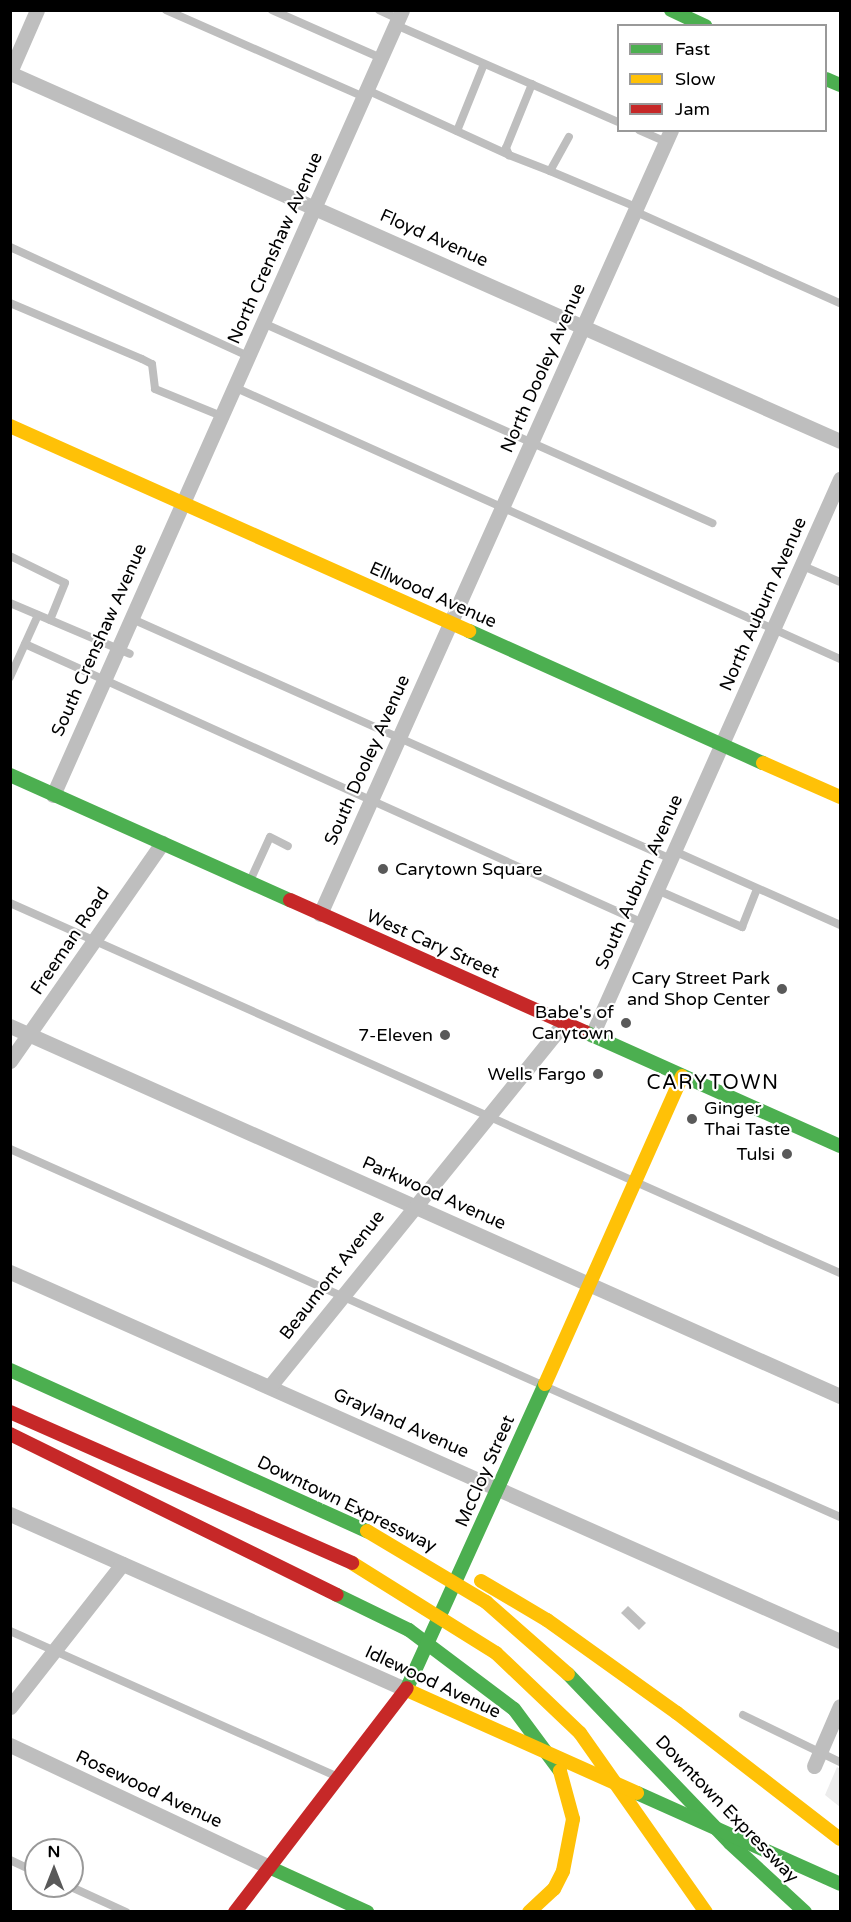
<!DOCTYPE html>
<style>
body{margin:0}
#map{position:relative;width:851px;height:1922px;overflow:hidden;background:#fff;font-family:"Varela Round",sans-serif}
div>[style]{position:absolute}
.green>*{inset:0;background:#ececec}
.water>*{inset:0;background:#bfbfbf}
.lane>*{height:8px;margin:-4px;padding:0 4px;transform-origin:4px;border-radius:4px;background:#bebebe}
.street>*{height:15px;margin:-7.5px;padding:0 7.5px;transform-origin:7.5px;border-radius:7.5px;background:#bebebe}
.fast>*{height:14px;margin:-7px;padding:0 7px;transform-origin:7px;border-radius:7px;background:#4caf50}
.slow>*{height:14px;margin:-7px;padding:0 7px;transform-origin:7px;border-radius:7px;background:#ffc107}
.jam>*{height:14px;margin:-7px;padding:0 7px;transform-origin:7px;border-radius:7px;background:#c62828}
.dots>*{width:16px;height:16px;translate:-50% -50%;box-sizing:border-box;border:3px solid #fff;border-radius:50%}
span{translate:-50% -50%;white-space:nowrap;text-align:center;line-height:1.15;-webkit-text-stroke:4.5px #fff;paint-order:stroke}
.street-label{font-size:18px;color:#000}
.poi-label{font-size:18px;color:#000}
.left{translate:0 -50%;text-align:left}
.right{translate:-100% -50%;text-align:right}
.neighbourhood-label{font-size:20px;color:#000;letter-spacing:1.5px}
.frame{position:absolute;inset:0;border:12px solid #000;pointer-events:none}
.legend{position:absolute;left:617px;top:24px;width:210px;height:108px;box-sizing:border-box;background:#fff;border:2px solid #999;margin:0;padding:8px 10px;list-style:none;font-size:18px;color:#000}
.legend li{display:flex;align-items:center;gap:12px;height:30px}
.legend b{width:30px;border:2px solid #999}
.north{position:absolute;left:24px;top:1838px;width:60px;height:60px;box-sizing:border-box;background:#fff;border:2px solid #999;border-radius:50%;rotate:0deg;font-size:16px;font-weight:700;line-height:24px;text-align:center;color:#000}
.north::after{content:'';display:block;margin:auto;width:21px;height:27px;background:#595959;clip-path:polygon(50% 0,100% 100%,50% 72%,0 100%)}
</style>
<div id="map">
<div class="green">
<i style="clip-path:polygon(837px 1767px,840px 1769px,840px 1807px,825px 1795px)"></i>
</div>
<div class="water">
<i style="clip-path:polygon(628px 1606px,646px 1623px,639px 1630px,621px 1613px)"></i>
</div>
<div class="lane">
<i style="left:166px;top:10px;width:216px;rotate:23.7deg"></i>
<i style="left:272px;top:10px;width:119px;rotate:23.8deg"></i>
<i style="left:379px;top:10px;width:21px;rotate:25deg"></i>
<i style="left:396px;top:25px;width:242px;rotate:23.6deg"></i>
<i style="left:532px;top:84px;width:69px;rotate:112.1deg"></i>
<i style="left:506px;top:148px;width:8px;rotate:67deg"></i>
<i style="left:509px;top:155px;width:44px;rotate:21.3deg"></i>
<i style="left:550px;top:171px;width:39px;rotate:-61deg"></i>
<i style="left:367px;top:90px;width:156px;rotate:24.6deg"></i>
<i style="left:639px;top:130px;width:30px;rotate:24deg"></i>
<i style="left:457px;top:131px;width:72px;rotate:-68.1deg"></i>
<i style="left:550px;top:171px;width:93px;rotate:22.7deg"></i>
<i style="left:634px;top:211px;width:226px;rotate:24.1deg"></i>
<i style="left:10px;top:247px;width:262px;rotate:24.6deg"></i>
<i style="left:10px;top:303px;width:143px;rotate:23deg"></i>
<i style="left:142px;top:359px;width:11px;rotate:27deg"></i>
<i style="left:152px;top:364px;width:25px;rotate:83deg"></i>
<i style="left:155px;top:389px;width:71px;rotate:22.2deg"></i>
<i style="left:263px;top:323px;width:492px;rotate:24deg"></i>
<i style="left:234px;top:387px;width:664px;rotate:24.17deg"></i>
<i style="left:10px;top:556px;width:61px;rotate:26.1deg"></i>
<i style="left:65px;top:583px;width:40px;rotate:112deg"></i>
<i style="left:803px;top:566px;width:40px;rotate:23.4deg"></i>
<i style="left:10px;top:603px;width:130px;rotate:23deg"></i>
<i style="left:130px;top:618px;width:592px;rotate:24.01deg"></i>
<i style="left:25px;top:644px;width:678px;rotate:24.3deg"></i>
<i style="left:10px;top:677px;width:68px;rotate:-65.7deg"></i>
<i style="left:674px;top:851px;width:182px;rotate:24deg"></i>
<i style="left:250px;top:881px;width:48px;rotate:-65.6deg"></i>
<i style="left:270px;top:837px;width:20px;rotate:27deg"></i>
<i style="left:657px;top:890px;width:93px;rotate:23.5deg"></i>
<i style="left:742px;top:927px;width:41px;rotate:-68.5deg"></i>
<i style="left:10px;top:903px;width:909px;rotate:24.03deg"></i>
<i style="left:10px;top:1149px;width:908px;rotate:23.91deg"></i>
<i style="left:10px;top:1631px;width:359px;rotate:24deg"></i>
<i style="left:743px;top:1715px;width:108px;rotate:25.9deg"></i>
<i style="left:10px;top:1860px;width:29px;rotate:25deg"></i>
<i style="left:69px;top:1886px;width:63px;rotate:24.5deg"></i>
</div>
<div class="street">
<i style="left:10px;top:72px;width:68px;rotate:-66.5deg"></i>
<i style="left:10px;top:73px;width:908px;rotate:23.91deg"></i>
<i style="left:53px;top:795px;width:859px;rotate:-66.03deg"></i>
<i style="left:320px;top:914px;width:859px;rotate:-65.88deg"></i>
<i style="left:10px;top:1026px;width:909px;rotate:24.03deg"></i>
<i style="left:592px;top:1035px;width:609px;rotate:-65.96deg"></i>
<i style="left:10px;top:1061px;width:266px;rotate:-55.1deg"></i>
<i style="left:10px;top:1272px;width:908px;rotate:23.97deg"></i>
<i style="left:270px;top:1386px;width:467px;rotate:-51deg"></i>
<i style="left:10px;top:1514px;width:434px;rotate:23.9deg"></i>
<i style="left:10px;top:1707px;width:182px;rotate:-51.9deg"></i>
<i style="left:10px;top:1745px;width:289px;rotate:25.2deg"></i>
<i style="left:814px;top:1766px;width:65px;rotate:-66.6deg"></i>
</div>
<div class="fast">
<i style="left:671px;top:10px;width:38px;rotate:25deg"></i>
<i style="left:826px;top:79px;width:15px;rotate:23deg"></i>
<i style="left:469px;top:631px;width:322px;rotate:24.2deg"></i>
<i style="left:10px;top:775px;width:307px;rotate:24.1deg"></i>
<i style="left:585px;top:1032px;width:279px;rotate:24.1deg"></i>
<i style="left:10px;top:1370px;width:392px;rotate:24.3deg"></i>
<i style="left:337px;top:1595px;width:80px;rotate:25.9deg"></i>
<i style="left:409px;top:1630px;width:131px;rotate:37deg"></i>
<i style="left:514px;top:1709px;width:77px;rotate:53.4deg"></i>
<i style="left:568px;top:1674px;width:234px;rotate:46.2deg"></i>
<i style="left:730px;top:1843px;width:102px;rotate:42.6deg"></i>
<i style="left:407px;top:1688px;width:334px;rotate:-65.6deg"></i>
<i style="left:637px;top:1793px;width:222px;rotate:24.1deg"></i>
<i style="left:271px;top:1868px;width:106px;rotate:24.6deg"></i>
</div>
<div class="slow">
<i style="left:10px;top:426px;width:503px;rotate:24.07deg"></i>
<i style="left:763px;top:763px;width:84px;rotate:23.8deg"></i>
<i style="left:545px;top:1384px;width:337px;rotate:-66deg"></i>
<i style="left:367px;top:1531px;width:139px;rotate:30.8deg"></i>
<i style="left:486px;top:1602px;width:109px;rotate:41.3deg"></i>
<i style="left:352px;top:1563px;width:170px;rotate:32deg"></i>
<i style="left:496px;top:1653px;width:116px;rotate:43.6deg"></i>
<i style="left:580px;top:1733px;width:219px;rotate:54.9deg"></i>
<i style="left:481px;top:1581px;width:77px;rotate:30.6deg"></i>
<i style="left:547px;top:1620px;width:160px;rotate:35.6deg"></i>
<i style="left:677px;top:1713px;width:206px;rotate:37.7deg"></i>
<i style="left:407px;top:1690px;width:252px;rotate:24.1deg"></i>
<i style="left:529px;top:1912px;width:34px;rotate:-43deg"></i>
<i style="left:554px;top:1889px;width:20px;rotate:-63deg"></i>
<i style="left:563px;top:1871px;width:53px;rotate:-79.1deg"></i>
<i style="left:573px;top:1819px;width:50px;rotate:-105.2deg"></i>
</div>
<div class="jam">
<i style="left:290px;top:900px;width:323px;rotate:24.1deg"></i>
<i style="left:10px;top:1412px;width:374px;rotate:23.8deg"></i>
<i style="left:10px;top:1434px;width:364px;rotate:26.2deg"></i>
<i style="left:235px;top:1912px;width:282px;rotate:-52.5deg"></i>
</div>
<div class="dots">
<i style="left:383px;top:869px;background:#595959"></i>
<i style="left:782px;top:989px;background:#595959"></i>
<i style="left:626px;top:1023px;background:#595959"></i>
<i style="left:445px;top:1035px;background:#595959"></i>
<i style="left:598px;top:1074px;background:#595959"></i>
<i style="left:692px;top:1119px;background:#595959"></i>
<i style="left:787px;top:1154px;background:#595959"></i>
</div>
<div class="street-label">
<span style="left:434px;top:238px;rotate:24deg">Floyd Avenue</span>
<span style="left:275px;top:248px;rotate:-66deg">North Crenshaw Avenue</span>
<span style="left:543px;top:368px;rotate:-66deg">North Dooley Avenue</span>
<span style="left:433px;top:595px;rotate:24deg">Ellwood Avenue</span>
<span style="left:763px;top:604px;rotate:-66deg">North Auburn Avenue</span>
<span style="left:99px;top:640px;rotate:-66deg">South Crenshaw Avenue</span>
<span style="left:367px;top:760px;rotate:-66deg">South Dooley Avenue</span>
<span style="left:639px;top:882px;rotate:-66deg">South Auburn Avenue</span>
<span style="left:70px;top:941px;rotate:-56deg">Freeman Road</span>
<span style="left:433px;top:944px;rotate:24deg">West Cary Street</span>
<span style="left:434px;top:1193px;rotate:24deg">Parkwood Avenue</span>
<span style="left:332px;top:1275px;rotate:-52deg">Beaumont Avenue</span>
<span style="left:401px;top:1423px;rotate:24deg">Grayland Avenue</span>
<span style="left:485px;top:1471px;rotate:-66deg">McCloy Street</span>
<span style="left:347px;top:1504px;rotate:26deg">Downtown Expressway</span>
<span style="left:433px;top:1682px;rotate:25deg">Idlewood Avenue</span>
<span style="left:149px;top:1789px;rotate:25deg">Rosewood Avenue</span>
<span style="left:727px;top:1809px;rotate:46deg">Downtown Expressway</span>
</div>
<div class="poi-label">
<span class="left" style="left:395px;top:869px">Carytown Square</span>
<span class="right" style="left:770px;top:989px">Cary Street Park<br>and Shop Center</span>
<span class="right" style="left:614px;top:1023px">Babe's of<br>Carytown</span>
<span class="right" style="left:433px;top:1035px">7-Eleven</span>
<span class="right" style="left:586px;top:1074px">Wells Fargo</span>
<span class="left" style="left:704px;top:1119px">Ginger<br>Thai Taste</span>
<span class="right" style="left:775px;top:1154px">Tulsi</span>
</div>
<div class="neighbourhood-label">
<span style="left:713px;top:1083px">CARYTOWN</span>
</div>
<div class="frame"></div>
<ul class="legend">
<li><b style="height:8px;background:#4caf50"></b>Fast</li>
<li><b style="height:8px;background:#ffc107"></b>Slow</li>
<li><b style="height:8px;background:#c62828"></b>Jam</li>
</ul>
<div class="north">N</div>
</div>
